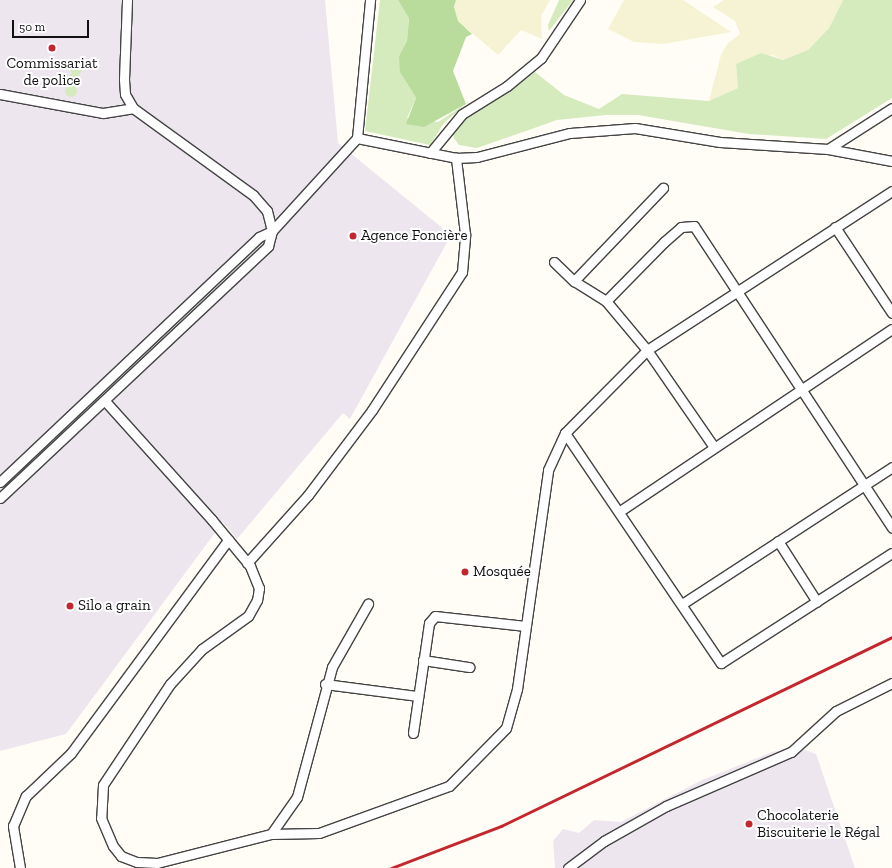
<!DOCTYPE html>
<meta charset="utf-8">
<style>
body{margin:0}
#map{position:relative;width:892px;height:868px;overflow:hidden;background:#fffdf5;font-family:"Zilla Slab",serif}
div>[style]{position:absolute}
.industrial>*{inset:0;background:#eee6ef}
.farmland>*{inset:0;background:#f6f3d4}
.green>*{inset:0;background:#d5ebbd}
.round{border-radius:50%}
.forest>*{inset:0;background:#b9dc9c}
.roads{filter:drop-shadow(1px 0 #444) drop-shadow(-1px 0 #444) drop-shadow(0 1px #444) drop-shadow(0 -1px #444)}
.street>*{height:9px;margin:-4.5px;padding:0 4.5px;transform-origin:4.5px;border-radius:4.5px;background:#fff}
.rail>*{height:3px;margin:-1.5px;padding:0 1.5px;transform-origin:1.5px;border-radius:1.5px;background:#c4262e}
.dots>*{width:11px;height:11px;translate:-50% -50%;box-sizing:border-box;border:2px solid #fff;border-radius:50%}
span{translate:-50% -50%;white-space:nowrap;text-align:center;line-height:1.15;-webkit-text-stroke:4px #fff;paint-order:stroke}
.poi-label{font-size:15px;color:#111}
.left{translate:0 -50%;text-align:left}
.scale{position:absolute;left:12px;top:20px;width:77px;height:18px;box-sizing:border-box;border:2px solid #111;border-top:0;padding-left:5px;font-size:12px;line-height:14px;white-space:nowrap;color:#111;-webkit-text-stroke:3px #fff;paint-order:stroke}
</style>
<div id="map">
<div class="industrial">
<i style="clip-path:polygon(0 0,325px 0,338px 143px,451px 235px,350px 419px,343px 413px,237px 539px,223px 522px,66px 734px,0 751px)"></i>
<i style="clip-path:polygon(796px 747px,816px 754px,855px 868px,555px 868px,553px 841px,563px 829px,579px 833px,594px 820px,621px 822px,700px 781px,772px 752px)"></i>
</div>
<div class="farmland">
<i style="clip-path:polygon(456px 0,550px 0,541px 16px,542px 39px,521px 30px,498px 55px,458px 21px,454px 7px)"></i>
<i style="clip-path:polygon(624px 0,683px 0,731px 32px,663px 44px,634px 42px,608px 29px)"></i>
<i style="clip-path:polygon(724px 0,843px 0,829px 28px,808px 50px,783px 60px,772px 55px,736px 64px,738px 88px,709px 101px,721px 55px,727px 44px,740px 34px,735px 21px,713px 7px)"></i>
</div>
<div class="green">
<i style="clip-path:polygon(380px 0,398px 0,409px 17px,407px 41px,399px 56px,406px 82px,416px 98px,407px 118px,438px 122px,466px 104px,444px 123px,430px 145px,365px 131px)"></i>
<i style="clip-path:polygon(559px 0,573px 0,549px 31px,548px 25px)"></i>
<i style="clip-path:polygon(843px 0,892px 0,892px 98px,826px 139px,749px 134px,638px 115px,606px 115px,557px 120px,477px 148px,459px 145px,454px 138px,451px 130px,464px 117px,511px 91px,535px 72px,564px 95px,599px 109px,622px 94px,709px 101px,738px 88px,736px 64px,761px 53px,783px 60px,808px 50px,829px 28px)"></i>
<i class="round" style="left:70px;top:63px;width:12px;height:12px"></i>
<i class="round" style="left:68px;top:73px;width:12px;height:12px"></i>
<i class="round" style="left:65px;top:85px;width:12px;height:12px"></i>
</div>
<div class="forest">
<i style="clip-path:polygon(398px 0,456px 0,454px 7px,458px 21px,472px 34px,466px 37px,453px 71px,466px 104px,424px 127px,406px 124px,416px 98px,400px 72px,399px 56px,407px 41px,409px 18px)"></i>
</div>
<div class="roads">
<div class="street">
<i style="left:0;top:94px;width:105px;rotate:10.5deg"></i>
<i style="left:103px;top:113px;width:30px;rotate:-9deg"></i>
<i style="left:357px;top:138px;width:139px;rotate:-84.6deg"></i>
<i style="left:828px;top:149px;width:76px;rotate:-32.6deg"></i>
<i style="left:430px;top:153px;width:50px;rotate:-50.6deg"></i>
<i style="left:462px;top:114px;width:53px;rotate:-31.9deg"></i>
<i style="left:507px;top:86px;width:44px;rotate:-39.5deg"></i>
<i style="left:541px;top:58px;width:70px;rotate:-56.1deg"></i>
<i style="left:835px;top:227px;width:103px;rotate:56.5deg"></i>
<i style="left:554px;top:262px;width:28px;rotate:44deg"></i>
<i style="left:574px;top:281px;width:38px;rotate:32deg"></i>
<i style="left:606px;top:301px;width:64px;rotate:50.1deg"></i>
<i style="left:647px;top:350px;width:118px;rotate:55.4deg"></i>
<i style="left:574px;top:281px;width:129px;rotate:-46.3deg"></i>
<i style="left:606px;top:301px;width:83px;rotate:-45.5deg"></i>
<i style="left:664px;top:242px;width:23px;rotate:-41deg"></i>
<i style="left:681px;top:227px;width:13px;rotate:-4deg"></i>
<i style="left:694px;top:226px;width:361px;rotate:56.7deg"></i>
<i style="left:105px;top:401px;width:160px;rotate:48deg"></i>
<i style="left:212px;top:520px;width:60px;rotate:50.4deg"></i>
<i style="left:250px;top:566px;width:24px;rotate:68deg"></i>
<i style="left:259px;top:588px;width:12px;rotate:99deg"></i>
<i style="left:257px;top:600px;width:18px;rotate:119deg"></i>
<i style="left:248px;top:616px;width:57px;rotate:144.3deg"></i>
<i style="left:202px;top:649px;width:47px;rotate:132.4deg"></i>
<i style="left:170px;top:684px;width:121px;rotate:123.6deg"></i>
<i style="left:103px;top:785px;width:33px;rotate:93deg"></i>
<i style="left:101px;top:818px;width:30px;rotate:67deg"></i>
<i style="left:113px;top:846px;width:13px;rotate:51deg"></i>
<i style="left:121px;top:856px;width:17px;rotate:21deg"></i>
<i style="left:137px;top:862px;width:20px;rotate:3deg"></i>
<i style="left:157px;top:863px;width:118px;rotate:-14.3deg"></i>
<i style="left:271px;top:834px;width:48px;rotate:-1.2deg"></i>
<i style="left:319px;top:833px;width:138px;rotate:-19.9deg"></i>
<i style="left:449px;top:786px;width:81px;rotate:-45.5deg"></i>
<i style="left:506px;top:728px;width:41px;rotate:-74.2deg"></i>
<i style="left:517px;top:689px;width:221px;rotate:-81.9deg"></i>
<i style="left:548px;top:470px;width:41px;rotate:-65.3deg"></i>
<i style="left:565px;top:433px;width:117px;rotate:-45.3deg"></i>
<i style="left:647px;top:350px;width:292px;rotate:-33deg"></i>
<i style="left:565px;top:433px;width:278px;rotate:55.9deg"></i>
<i style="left:721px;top:663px;width:203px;rotate:-32.8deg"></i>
<i style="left:0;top:482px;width:357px;rotate:-43.4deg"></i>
<i style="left:259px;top:237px;width:14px;rotate:-25deg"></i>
<i style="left:272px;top:231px;width:126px;rotate:-47.6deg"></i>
<i style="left:357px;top:138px;width:101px;rotate:11.4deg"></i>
<i style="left:456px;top:158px;width:21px;rotate:-3deg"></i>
<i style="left:477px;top:157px;width:96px;rotate:-14.5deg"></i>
<i style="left:570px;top:133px;width:65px;rotate:-4.4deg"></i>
<i style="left:635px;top:128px;width:86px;rotate:9.4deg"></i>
<i style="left:720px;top:142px;width:108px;rotate:3.7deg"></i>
<i style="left:828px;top:149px;width:65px;rotate:10.6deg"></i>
<i style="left:0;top:498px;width:368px;rotate:-43.2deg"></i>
<i style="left:268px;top:246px;width:16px;rotate:-75deg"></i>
<i style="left:272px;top:231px;width:21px;rotate:-104deg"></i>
<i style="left:267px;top:211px;width:21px;rotate:-131deg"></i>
<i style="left:253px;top:195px;width:148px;rotate:-144.1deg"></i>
<i style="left:133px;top:108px;width:16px;rotate:-120deg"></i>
<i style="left:125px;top:94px;width:15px;rotate:-94deg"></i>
<i style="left:124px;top:79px;width:79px;rotate:-87.8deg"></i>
<i style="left:620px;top:511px;width:327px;rotate:-33.8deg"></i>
<i style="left:778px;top:541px;width:72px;rotate:57.4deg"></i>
<i style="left:247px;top:563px;width:91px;rotate:-48.1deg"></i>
<i style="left:308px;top:495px;width:106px;rotate:-53deg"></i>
<i style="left:372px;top:410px;width:165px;rotate:-56.9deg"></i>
<i style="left:462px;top:272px;width:38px;rotate:-85deg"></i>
<i style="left:465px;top:234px;width:77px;rotate:-96.8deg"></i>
<i style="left:682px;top:604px;width:251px;rotate:-33.1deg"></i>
<i style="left:423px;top:660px;width:47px;rotate:8.7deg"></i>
<i style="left:325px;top:684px;width:94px;rotate:7.4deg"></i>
<i style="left:413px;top:733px;width:111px;rotate:-81.7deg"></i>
<i style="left:429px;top:623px;width:9px;rotate:-49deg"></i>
<i style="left:435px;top:616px;width:91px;rotate:6.3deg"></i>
<i style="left:271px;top:834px;width:45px;rotate:-54.9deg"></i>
<i style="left:297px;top:797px;width:135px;rotate:-74.9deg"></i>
<i style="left:332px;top:667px;width:73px;rotate:-60.3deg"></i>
<i style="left:20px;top:868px;width:43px;rotate:-99.5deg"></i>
<i style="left:13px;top:826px;width:33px;rotate:-67deg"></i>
<i style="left:26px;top:796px;width:62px;rotate:-43.7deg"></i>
<i style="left:71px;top:753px;width:265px;rotate:-53.6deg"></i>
<i style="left:568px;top:868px;width:45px;rotate:-36.9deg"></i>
<i style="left:604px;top:841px;width:71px;rotate:-29.4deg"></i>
<i style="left:666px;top:806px;width:136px;rotate:-23.4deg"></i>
<i style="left:791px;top:752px;width:61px;rotate:-42.3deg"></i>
<i style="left:836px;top:711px;width:63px;rotate:-26.6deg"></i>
</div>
</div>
<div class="rail">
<i style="left:391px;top:868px;width:118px;rotate:-20.9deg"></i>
<i style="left:501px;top:826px;width:434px;rotate:-25.8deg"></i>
</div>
<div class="dots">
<i style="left:52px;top:48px;background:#c4262e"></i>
<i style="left:353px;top:236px;background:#c4262e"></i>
<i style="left:465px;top:572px;background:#c4262e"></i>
<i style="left:70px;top:606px;background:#c4262e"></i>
<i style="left:749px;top:824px;background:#c4262e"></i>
</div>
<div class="poi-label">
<span style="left:52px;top:72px">Commissariat<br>de police</span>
<span class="left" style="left:361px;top:236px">Agence Foncière</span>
<span class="left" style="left:473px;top:572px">Mosquée</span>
<span class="left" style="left:78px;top:606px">Silo a grain</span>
<span class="left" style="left:757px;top:824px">Chocolaterie<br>Biscuiterie le Régal</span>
</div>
<div class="scale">50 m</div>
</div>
